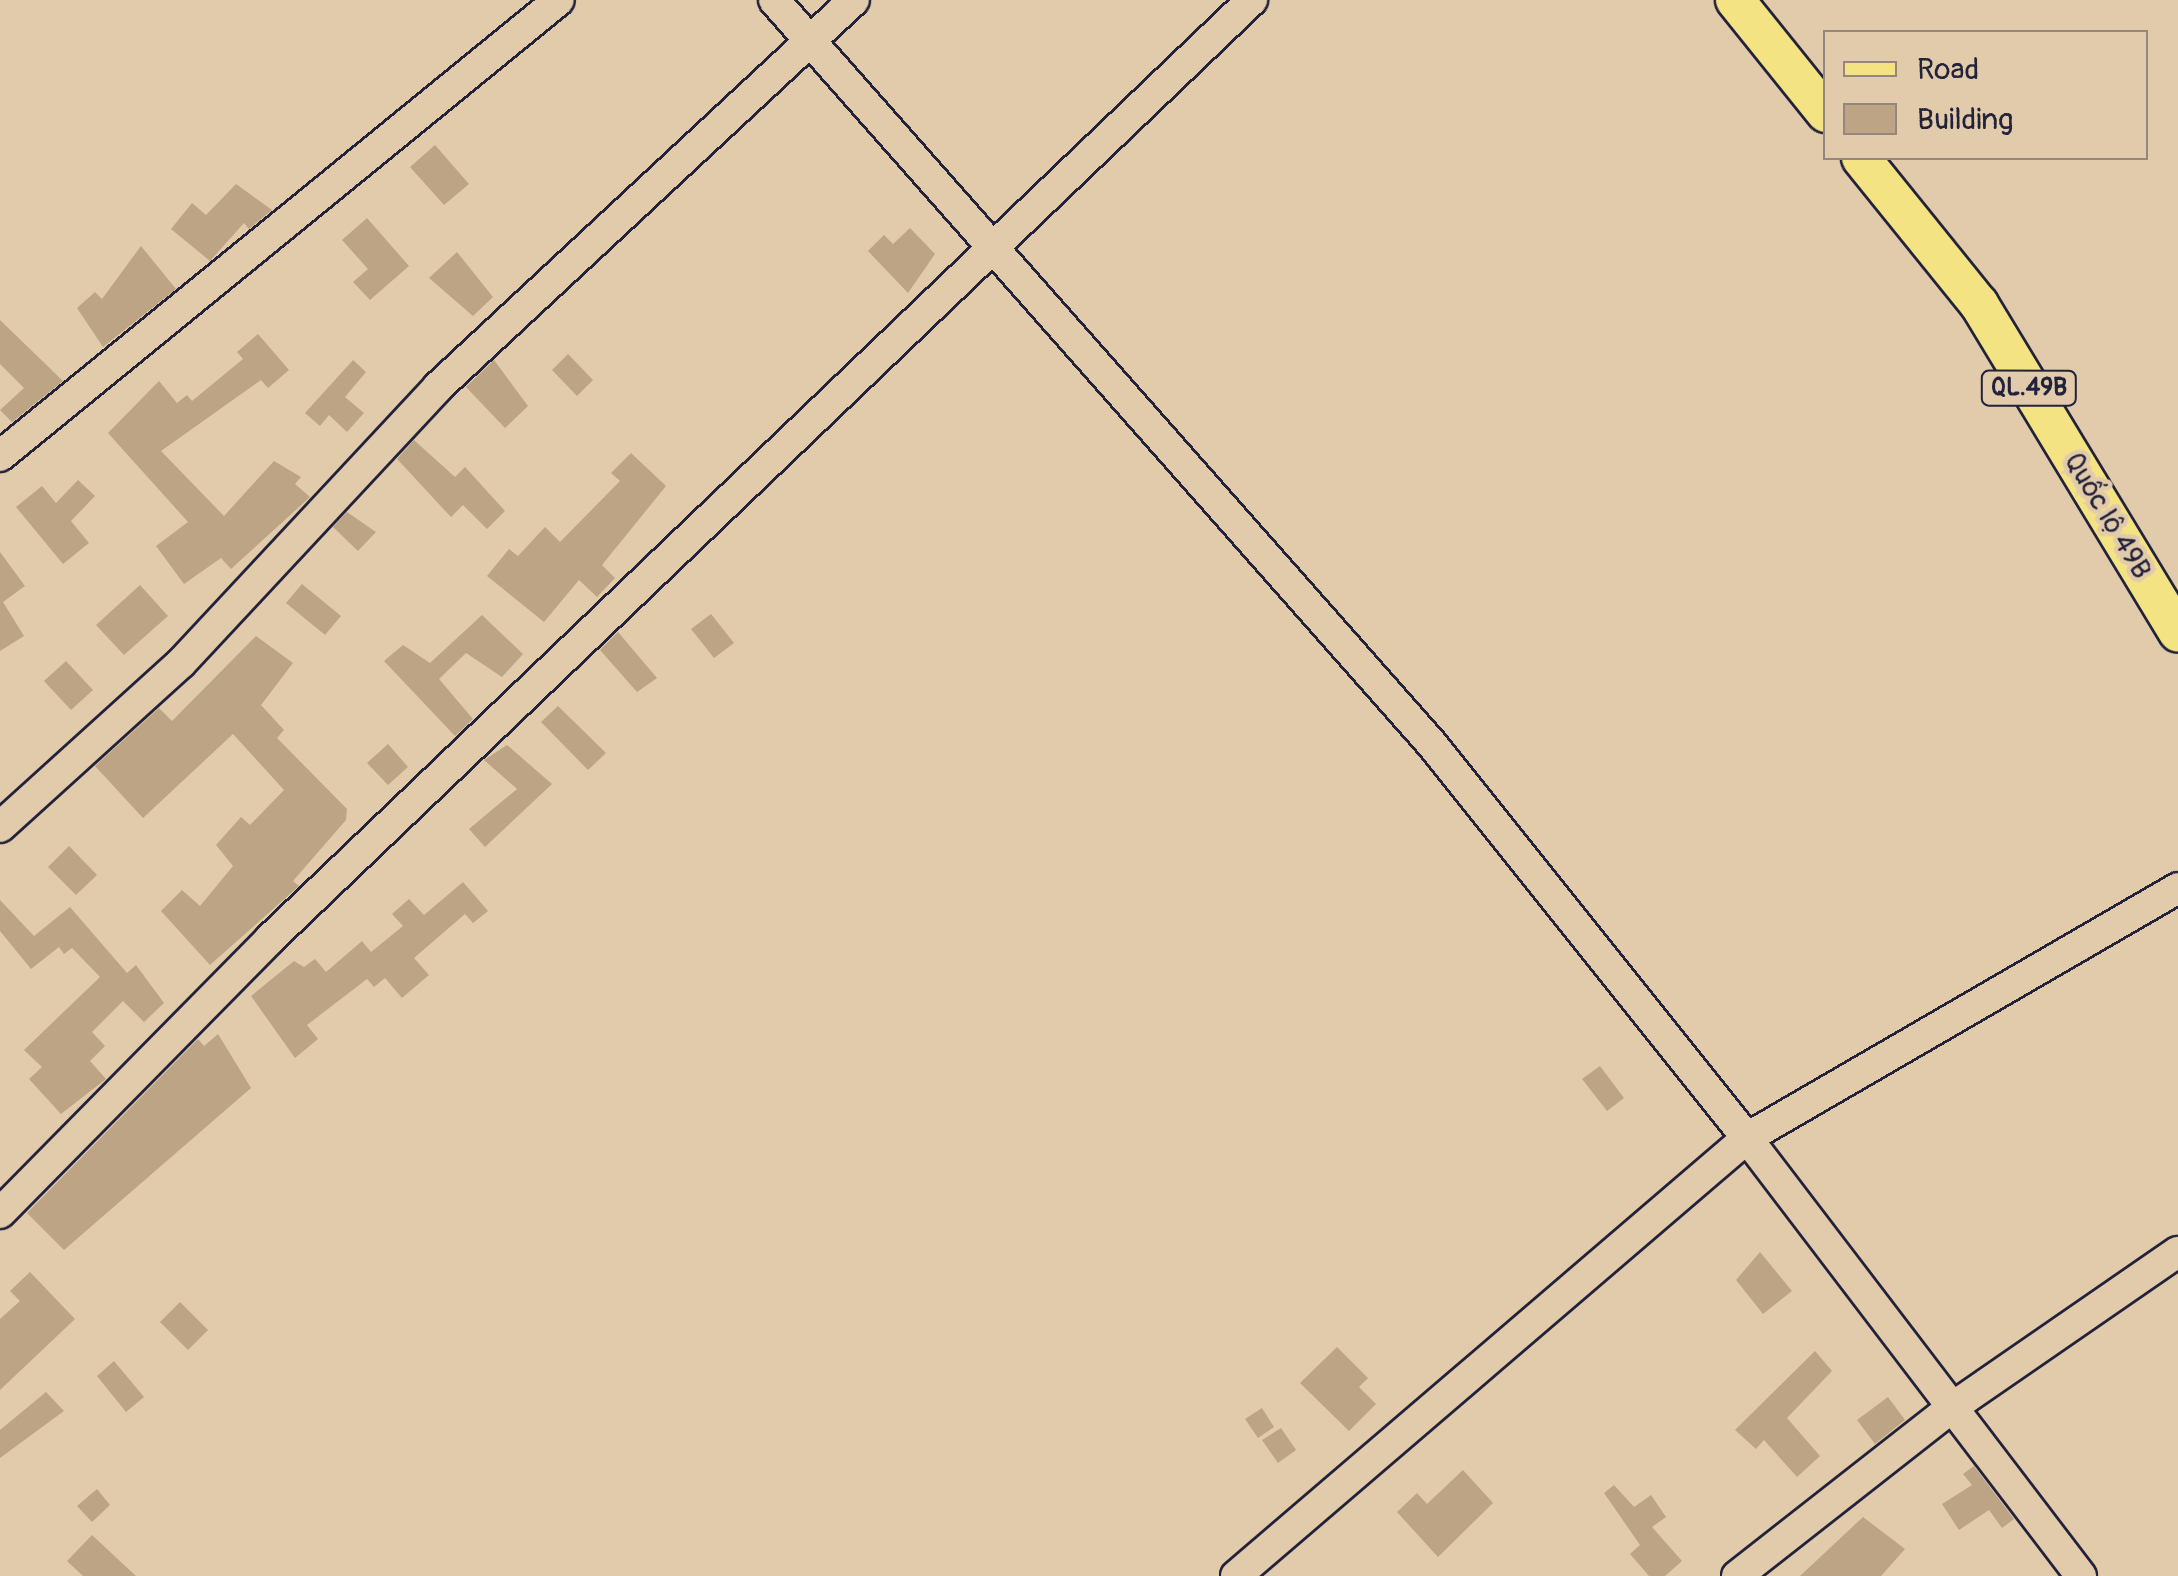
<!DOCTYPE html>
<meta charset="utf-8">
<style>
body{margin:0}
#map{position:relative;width:2178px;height:1576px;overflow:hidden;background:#e2cbab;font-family:Pangolin,sans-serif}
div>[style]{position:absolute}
.building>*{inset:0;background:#bca484}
.roads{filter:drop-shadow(2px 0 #22223b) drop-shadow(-2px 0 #22223b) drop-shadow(0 2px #22223b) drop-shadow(0 -2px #22223b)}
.minor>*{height:30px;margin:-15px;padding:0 15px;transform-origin:15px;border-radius:15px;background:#e2cbab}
.major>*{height:38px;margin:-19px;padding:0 19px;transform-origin:19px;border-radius:19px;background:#f4e382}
span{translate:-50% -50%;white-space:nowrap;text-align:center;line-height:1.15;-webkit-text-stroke:9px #e2cbab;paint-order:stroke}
.shield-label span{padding:2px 8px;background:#e2cbab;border:2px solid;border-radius:8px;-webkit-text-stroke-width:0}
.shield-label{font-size:25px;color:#22223b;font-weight:700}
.street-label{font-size:28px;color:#22223b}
.legend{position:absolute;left:1823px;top:30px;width:325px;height:130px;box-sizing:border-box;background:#e2cbab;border:2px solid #95877e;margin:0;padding:12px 18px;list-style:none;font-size:30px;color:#22223b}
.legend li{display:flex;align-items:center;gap:20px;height:50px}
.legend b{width:50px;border:2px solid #95877e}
</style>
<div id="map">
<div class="building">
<i style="clip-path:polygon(435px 145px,469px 184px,444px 205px,410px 167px)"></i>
<i style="clip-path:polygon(236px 184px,272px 210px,249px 229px,244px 223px,210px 261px,171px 229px,192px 203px,206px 215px)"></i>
<i style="clip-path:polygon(367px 218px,409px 266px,370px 300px,353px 282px,368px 269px,342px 240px)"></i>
<i style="clip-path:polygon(910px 228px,935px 254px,908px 293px,868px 251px,884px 235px,893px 244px)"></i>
<i style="clip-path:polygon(141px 246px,176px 289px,103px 347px,77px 308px,95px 292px,102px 299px)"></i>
<i style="clip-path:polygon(457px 252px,493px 297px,473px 316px,429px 278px)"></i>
<i style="clip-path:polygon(0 320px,63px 381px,12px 422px,0 410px,24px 388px,0 364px)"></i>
<i style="clip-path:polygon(258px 334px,289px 370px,268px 388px,261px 380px,161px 451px,224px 516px,274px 461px,301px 477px,295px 484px,310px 497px,231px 569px,221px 558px,184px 584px,156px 546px,188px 522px,108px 433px,159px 381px,177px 403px,187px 395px,192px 401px,243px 359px,237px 352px)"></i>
<i style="clip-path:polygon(568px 354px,593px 380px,577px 396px,552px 370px)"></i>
<i style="clip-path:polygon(353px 360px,366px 372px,345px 397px,364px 413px,347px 432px,329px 415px,320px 426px,305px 413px)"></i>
<i style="clip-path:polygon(494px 360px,528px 406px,505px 428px,466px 387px)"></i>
<i style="clip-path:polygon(414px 440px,455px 477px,465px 467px,505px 511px,487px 529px,463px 505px,451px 517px,397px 459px)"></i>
<i style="clip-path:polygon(631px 453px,666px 486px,602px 565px,615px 578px,597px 597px,579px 580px,544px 622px,487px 576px,509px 549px,518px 556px,545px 527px,560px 542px,620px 481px,611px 473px)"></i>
<i style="clip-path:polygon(78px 480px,95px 496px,71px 521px,89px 543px,63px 564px,16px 507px,42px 486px,56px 503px)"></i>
<i style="clip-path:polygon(347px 512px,376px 532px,358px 551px,333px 527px)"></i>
<i style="clip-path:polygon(0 552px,25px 586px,3px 602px,24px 636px,0 651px)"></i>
<i style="clip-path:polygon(302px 584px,341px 616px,325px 635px,286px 603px)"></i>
<i style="clip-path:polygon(140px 585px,168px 616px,124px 655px,96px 625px)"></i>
<i style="clip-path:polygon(711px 614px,734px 643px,714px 658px,691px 629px)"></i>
<i style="clip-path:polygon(482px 615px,523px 654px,502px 677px,466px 653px,439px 679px,473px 719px,455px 736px,384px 661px,403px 645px,430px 663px)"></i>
<i style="clip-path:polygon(618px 632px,657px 678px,637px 692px,600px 650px)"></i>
<i style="clip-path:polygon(256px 636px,293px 663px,261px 705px,284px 730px,277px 738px,347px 809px,346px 820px,293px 881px,299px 886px,210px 965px,161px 911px,182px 890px,200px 906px,233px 866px,216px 845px,241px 817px,250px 825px,284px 790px,233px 734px,143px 818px,95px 766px,159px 708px,172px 721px)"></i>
<i style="clip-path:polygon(66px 661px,93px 690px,71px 710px,44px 681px)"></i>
<i style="clip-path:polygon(558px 706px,606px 753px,588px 770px,541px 722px)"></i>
<i style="clip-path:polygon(388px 744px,408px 767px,388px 785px,367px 763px)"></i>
<i style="clip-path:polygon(507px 745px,552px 784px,485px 847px,469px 829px,517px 789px,484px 760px)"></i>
<i style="clip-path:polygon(69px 846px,97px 875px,76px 895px,48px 867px)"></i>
<i style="clip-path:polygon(463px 882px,488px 911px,473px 923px,465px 914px,414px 958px,429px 975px,402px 998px,385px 978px,374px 987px,367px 979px,307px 1025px,318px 1039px,295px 1058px,251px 996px,294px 961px,304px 967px,315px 959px,326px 972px,362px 941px,371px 952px,403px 926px,392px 914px,409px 899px,424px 915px)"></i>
<i style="clip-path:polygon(0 900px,34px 936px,70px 907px,127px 973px,136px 965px,164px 1003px,144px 1022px,123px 1001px,92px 1032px,105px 1046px,90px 1061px,106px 1079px,61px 1114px,29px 1079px,42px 1067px,24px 1050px,100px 977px,72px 948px,64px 954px,59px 947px,31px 969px,0 931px)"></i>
<i style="clip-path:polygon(218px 1034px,251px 1088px,64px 1250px,27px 1213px,198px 1039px,204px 1046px)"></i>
<i style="clip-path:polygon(1600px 1066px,1624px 1098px,1607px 1111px,1582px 1079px)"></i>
<i style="clip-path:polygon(1760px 1252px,1792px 1291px,1763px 1314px,1736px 1280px)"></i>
<i style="clip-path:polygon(30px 1272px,75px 1319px,0 1390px,0 1319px,20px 1301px,10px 1291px)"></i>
<i style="clip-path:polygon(180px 1302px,208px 1330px,188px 1350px,160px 1322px)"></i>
<i style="clip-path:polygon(1337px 1347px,1368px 1378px,1359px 1387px,1376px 1404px,1349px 1431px,1300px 1383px)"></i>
<i style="clip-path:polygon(1815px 1351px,1832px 1371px,1787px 1418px,1820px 1456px,1797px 1477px,1764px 1440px,1756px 1449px,1735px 1430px)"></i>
<i style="clip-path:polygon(114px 1361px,144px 1397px,126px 1412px,97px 1376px)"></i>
<i style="clip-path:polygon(46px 1392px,64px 1411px,0 1458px,0 1430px)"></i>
<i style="clip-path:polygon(1888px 1397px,1905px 1420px,1875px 1444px,1857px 1420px)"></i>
<i style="clip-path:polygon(1262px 1408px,1274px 1427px,1258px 1438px,1245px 1419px)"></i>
<i style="clip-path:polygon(1281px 1428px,1296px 1450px,1278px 1463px,1262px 1440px)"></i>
<i style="clip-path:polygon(1974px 1466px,2014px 1519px,2002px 1528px,1989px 1510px,1959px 1530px,1942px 1504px,1972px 1485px,1963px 1474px)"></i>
<i style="clip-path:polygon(1463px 1470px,1493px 1503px,1438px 1557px,1397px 1512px,1417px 1493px,1427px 1504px)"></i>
<i style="clip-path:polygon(1614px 1485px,1634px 1507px,1651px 1495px,1666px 1517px,1652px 1527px,1682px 1561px,1665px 1576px,1649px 1576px,1630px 1554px,1640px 1545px,1604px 1493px)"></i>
<i style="clip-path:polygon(97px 1489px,110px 1505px,92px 1522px,77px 1506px)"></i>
<i style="clip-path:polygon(1863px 1517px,1905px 1549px,1881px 1576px,1800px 1576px)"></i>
<i style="clip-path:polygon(92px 1535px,136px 1576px,83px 1576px,67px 1561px)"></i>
</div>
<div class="roads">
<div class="minor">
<i style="left:774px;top:0;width:992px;rotate:48.52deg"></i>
<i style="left:1431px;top:743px;width:506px;rotate:51.34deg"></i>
<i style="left:1747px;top:1138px;width:551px;rotate:52.67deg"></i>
<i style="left:0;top:456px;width:721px;rotate:-39.21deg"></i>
<i style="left:0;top:827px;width:244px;rotate:-42.2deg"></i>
<i style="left:181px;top:663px;width:377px;rotate:-47deg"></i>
<i style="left:438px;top:387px;width:568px;rotate:-42.93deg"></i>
<i style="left:0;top:1213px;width:385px;rotate:-45.4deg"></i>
<i style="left:270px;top:939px;width:1359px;rotate:-43.72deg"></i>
<i style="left:1236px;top:1576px;width:673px;rotate:-40.6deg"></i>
<i style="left:1747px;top:1138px;width:498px;rotate:-30.1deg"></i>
<i style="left:1737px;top:1576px;width:271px;rotate:-38.1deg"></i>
<i style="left:1950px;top:1409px;width:277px;rotate:-34.6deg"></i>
</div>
<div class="major">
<i style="left:1735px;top:0;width:145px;rotate:51.2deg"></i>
<i style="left:1861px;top:158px;width:188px;rotate:51.1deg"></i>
<i style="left:1979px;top:304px;width:384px;rotate:58.8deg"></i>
</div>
</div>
<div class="shield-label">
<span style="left:2029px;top:388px">QL.49B</span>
</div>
<div class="street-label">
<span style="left:2107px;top:516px;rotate:59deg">Quốc lộ 49B</span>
</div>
<ul class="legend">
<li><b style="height:12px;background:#f4e382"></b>Road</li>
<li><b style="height:28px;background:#bca484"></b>Building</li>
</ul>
</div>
